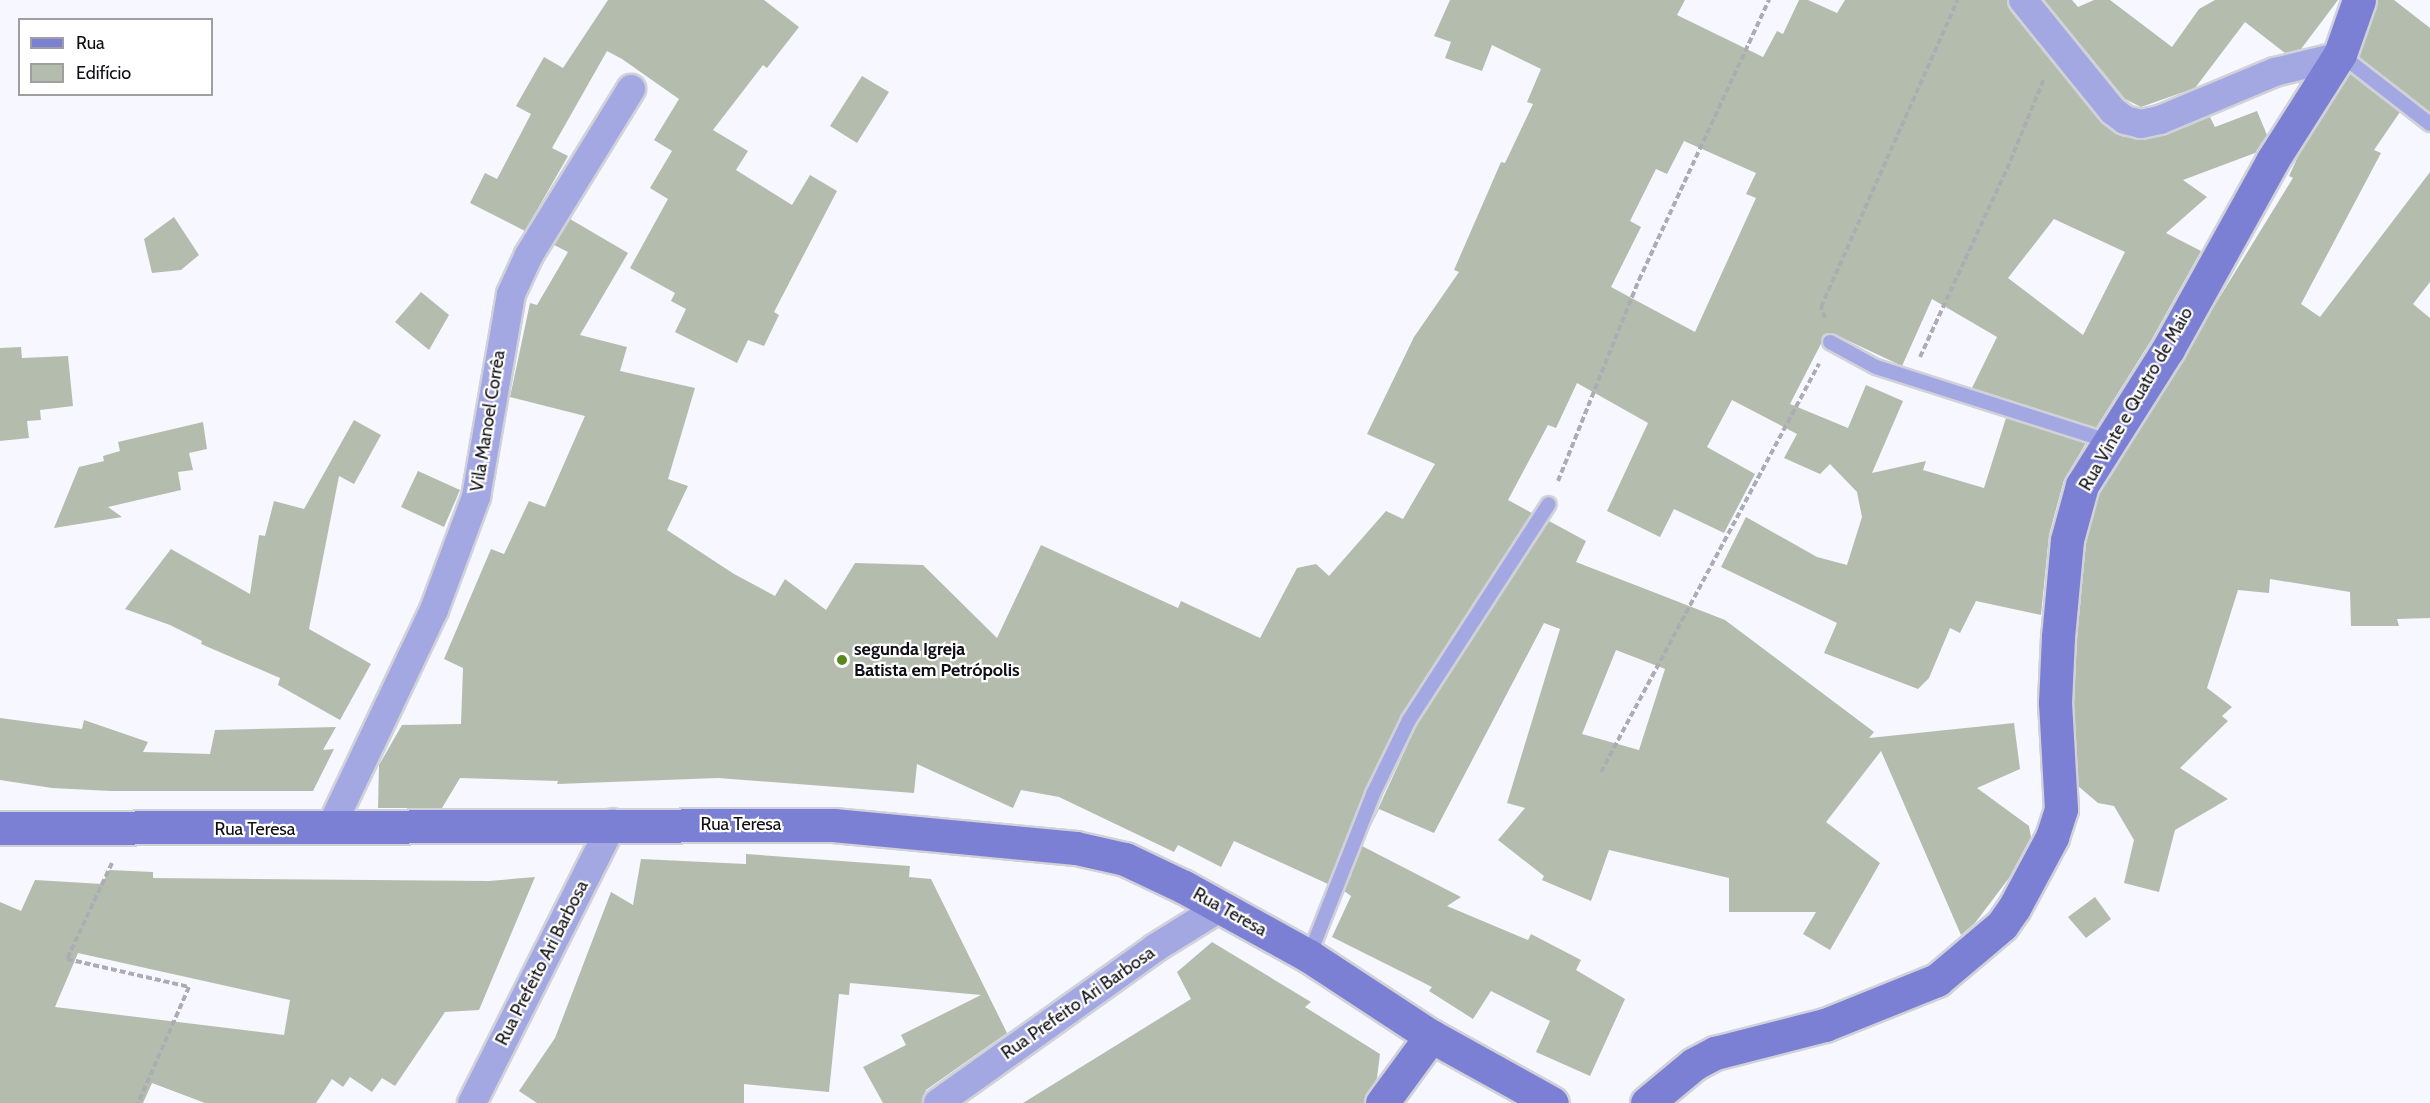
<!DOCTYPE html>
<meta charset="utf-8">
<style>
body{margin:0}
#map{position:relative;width:2430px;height:1103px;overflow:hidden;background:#f6f7ff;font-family:Cabin,sans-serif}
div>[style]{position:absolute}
.building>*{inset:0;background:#b4bdad}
.path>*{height:4px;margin-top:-2px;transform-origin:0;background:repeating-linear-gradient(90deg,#acadb4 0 6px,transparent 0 9px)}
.roads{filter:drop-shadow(2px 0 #d1d2d9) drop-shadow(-2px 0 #d1d2d9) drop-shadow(0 2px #d1d2d9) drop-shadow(0 -2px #d1d2d9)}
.lane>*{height:14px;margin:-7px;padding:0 7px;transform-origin:7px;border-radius:7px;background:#a3a8e2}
.street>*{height:28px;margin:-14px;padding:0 14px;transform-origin:14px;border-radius:14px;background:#a3a8e2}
.secondary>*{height:33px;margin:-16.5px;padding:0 16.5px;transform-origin:16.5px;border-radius:16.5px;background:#7b80d4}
.dots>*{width:16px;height:16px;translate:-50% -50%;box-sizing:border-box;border:3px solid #fff;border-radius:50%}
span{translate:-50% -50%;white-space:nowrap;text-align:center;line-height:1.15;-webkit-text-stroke:4.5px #fff;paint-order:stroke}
.street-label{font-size:18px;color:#0e0e14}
.poi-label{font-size:18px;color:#0e0e14;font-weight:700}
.left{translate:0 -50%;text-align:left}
.legend{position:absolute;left:18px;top:18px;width:195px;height:78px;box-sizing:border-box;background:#fff;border:2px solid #9f9fa1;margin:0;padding:8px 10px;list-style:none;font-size:18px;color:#0e0e14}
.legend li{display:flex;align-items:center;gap:12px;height:30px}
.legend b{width:30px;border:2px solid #9f9fa1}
</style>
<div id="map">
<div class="building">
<i style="clip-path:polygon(608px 0,764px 0,799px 27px,767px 68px,763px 65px,713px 130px,748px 151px,736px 170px,792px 205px,810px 175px,837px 191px,774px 312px,779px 315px,764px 346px,748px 340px,737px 363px,675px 332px,686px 309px,671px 301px,675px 293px,630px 268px,668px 199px,650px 188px,672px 151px,654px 140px,679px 99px,622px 59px,607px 51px,552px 148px,568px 156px,525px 231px,470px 203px,485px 173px,497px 179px,531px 114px,516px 106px,544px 57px,563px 68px)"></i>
<i style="clip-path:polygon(evenodd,1450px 0,1685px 0,1677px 15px,1763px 57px,1777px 31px,1783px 34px,1799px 0,1808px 0,1837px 13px,1845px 0,2007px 0,2010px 10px,2100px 121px,2121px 136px,2144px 140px,2210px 117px,2215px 127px,2257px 111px,2267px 135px,2255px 153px,2183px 180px,2207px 197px,2166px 233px,2201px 251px,2152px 339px,2096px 428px,1972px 388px,1997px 337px,1932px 299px,1902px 366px,1834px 334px,1826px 334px,1790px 404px,1848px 428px,1866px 385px,1903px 401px,1872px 473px,1926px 461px,1923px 470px,1984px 488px,2006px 418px,2086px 443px,2064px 480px,2049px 535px,2041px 615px,1976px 601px,1960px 633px,1950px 628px,1929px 678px,1918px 689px,1824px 653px,1837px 623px,1721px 567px,1746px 517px,1817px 557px,1847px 565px,1862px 517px,1857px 492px,1830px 464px,1820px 474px,1784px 458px,1797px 434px,1732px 400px,1707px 447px,1755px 474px,1724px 533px,1674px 509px,1660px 537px,1607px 511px,1648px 423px,1577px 383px,1556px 428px,1548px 425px,1508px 500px,1532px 513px,1401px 716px,1365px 790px,1328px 884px,1234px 841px,1221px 867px,1178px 845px,1174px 852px,1059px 797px,1021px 790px,1013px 808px,917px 764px,914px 793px,718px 778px,557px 784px,558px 781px,460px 778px,442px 808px,378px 808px,379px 765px,402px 725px,461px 724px,463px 668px,444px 659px,491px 549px,504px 554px,529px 501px,545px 507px,585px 416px,510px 397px,530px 303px,537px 305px,568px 252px,554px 245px,570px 219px,628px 253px,580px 335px,627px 347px,620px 371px,695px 388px,668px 479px,688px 486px,667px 530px,734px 574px,775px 596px,785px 579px,826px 610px,855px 563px,923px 565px,997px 638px,1041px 545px,1178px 608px,1181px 601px,1260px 638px,1297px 568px,1316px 564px,1329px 576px,1386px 511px,1403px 519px,1435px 464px,1367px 434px,1414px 337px,1459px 272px,1454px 270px,1501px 162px,1505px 163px,1533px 104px,1527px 102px,1541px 69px,1492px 45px,1482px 71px,1445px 58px,1451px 42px,1434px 36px,1450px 0,1684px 141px,1756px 173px,1746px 194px,1756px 198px,1695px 332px,1611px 287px,1641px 227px,1630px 221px,1656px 169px,1667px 174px,1684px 141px,1450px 0,2054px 219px,2125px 252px,2083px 335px,2008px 278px,2054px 219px)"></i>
<i style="clip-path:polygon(2044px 0,2072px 0,2078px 7px,2094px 0,2110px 0,2172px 47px,2199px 9px,2215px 0,2338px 0,2301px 49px,2285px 53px,2245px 22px,2195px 88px,2141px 107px,2125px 99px)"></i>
<i style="clip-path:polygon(2377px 0,2394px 0,2430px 28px,2430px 113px,2359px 57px)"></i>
<i style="clip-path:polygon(2350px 73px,2400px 112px,2374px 150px,2381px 153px,2301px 304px,2320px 317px,2430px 172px,2430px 282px,2413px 304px,2430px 318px,2430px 618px,2397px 619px,2399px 626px,2351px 626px,2350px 592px,2270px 579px,2269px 593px,2238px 590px,2207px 688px,2232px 707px,2222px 716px,2228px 721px,2180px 768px,2228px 799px,2175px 830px,2159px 892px,2124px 883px,2134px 840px,2114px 806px,2098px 803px,2078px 786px,2074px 703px,2077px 638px,2086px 543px,2099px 493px,2293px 178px,2289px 176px,2301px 150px)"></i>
<i style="clip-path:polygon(862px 76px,889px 92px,857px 143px,830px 126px)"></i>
<i style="clip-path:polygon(174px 217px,199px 255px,181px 270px,152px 273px,144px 239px)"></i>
<i style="clip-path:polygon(421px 292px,449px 315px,429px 350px,395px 322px)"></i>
<i style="clip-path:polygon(21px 347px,22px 358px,68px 356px,73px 406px,40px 410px,41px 420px,27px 421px,29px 438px,0 441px,0 348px)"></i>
<i style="clip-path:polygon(354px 420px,381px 435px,354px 484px,339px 476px,309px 629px,371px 664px,340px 720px,278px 685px,280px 678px,201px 644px,202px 641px,170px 625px,125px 609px,171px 549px,250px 594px,259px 535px,265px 536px,274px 501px,304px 509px)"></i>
<i style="clip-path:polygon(203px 422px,207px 449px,189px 453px,193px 470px,178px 472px,181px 490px,108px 507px,122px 517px,54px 528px,79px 467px,104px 461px,103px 456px,120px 451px,118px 442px)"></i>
<i style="clip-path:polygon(418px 471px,460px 490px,444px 527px,401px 507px)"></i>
<i style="clip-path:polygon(evenodd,1549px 521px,1586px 541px,1576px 562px,1725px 620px,1874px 732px,1869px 738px,2014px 723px,2020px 769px,1977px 788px,2029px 826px,2031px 837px,2009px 878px,1975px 923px,1961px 935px,1881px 751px,1826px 822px,1880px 863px,1830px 950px,1803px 934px,1816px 912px,1729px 912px,1729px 878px,1609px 850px,1591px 901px,1542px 880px,1544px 876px,1498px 840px,1525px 808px,1507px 803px,1560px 629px,1544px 623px,1434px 833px,1379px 809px,1367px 833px,1417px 724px,1549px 521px,1616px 650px,1665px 669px,1639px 750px,1582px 734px,1616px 650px)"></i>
<i style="clip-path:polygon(0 718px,82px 729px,84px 720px,148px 742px,143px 752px,210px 754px,215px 730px,336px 727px,323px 750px,334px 749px,313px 791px,111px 791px,52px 788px,0 780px)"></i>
<i style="clip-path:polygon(1362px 846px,1461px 897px,1447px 906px,1528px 940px,1531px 934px,1581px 960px,1576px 970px,1625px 999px,1590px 1076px,1536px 1052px,1550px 1021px,1491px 991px,1473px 1019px,1429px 991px,1432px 987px,1332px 937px,1351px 896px,1344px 891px)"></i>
<i style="clip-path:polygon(746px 854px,910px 866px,909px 877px,931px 879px,1007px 1033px,926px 1090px,922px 1103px,883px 1103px,863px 1067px,906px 1045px,901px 1035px,981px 995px,850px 983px,849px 995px,839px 994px,829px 1092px,744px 1084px,744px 1103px,537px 1103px,519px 1091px,555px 1038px,611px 892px,633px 905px,641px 859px,746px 864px)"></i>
<i style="clip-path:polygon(evenodd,109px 870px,153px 872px,153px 878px,489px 881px,535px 877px,479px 1010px,445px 1012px,395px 1086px,382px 1078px,372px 1092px,350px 1077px,343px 1087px,332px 1079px,316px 1103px,205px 1103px,152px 1083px,143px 1103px,0 1103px,0 902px,21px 911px,35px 880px,102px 884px,109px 870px,78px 953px,290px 1000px,284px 1035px,55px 1007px,78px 953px)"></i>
<i style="clip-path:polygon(2095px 897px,2111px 919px,2086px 938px,2068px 917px)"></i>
<i style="clip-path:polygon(1212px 942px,1311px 1002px,1305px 1007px,1380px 1054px,1377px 1078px,1364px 1103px,1023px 1103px,1191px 999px,1177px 972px)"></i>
</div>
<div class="path">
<i style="left:1825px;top:318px;width:12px;rotate:-110deg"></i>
<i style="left:1821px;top:307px;width:336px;rotate:-66deg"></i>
<i style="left:1920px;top:357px;width:207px;rotate:-65.2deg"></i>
<i style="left:2007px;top:169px;width:97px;rotate:-67.7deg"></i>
<i style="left:1558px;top:481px;width:217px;rotate:-68.1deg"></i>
<i style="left:1639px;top:280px;width:309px;rotate:-65.1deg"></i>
<i style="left:1601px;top:772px;width:463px;rotate:-61.9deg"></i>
<i style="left:112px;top:863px;width:106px;rotate:115.1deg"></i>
<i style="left:67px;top:959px;width:125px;rotate:12.9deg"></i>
<i style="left:189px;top:987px;width:127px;rotate:113.7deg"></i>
</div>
<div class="roads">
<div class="lane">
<i style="left:2340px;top:54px;width:114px;rotate:37.9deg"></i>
<i style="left:1830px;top:342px;width:52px;rotate:28.5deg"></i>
<i style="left:1876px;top:367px;width:244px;rotate:17.7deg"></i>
<i style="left:1309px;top:956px;width:174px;rotate:-68.4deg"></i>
<i style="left:1373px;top:794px;width:82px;rotate:-64.1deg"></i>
<i style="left:1409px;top:720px;width:257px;rotate:-57.1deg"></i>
</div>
<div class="street">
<i style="left:2023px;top:0;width:143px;rotate:51deg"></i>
<i style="left:2113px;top:111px;width:15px;rotate:37deg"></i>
<i style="left:2125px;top:120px;width:16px;rotate:14deg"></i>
<i style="left:2141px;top:124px;width:19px;rotate:-12deg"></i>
<i style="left:2160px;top:120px;width:125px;rotate:-22.7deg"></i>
<i style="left:2275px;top:72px;width:63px;rotate:-13.8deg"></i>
<i style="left:330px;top:829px;width:242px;rotate:-64.6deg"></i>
<i style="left:434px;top:610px;width:121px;rotate:-69.6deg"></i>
<i style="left:476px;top:497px;width:206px;rotate:-80.2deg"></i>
<i style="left:511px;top:294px;width:43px;rotate:-65.2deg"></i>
<i style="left:529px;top:255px;width:195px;rotate:-58.4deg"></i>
<i style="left:472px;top:1103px;width:313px;rotate:-63.3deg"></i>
<i style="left:938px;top:1103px;width:267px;rotate:-35.5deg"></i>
<i style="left:1155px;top:948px;width:78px;rotate:-31.8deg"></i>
</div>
<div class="secondary">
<i style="left:0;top:828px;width:833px;rotate:-0.21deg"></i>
<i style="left:833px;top:825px;width:244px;rotate:5.4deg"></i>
<i style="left:1076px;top:848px;width:50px;rotate:12.7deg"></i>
<i style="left:1125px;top:859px;width:65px;rotate:25.4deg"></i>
<i style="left:1184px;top:887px;width:143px;rotate:28.9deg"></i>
<i style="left:1309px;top:956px;width:146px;rotate:33.3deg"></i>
<i style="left:1431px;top:1036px;width:138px;rotate:29deg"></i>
<i style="left:1382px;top:1103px;width:83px;rotate:-53.8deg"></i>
<i style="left:1647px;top:1103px;width:61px;rotate:-39.7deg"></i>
<i style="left:1694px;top:1064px;width:24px;rotate:-28deg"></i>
<i style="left:1715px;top:1053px;width:114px;rotate:-14.3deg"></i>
<i style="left:1825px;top:1025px;width:121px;rotate:-21.9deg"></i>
<i style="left:1937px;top:980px;width:85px;rotate:-40.2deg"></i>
<i style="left:2002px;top:925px;width:21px;rotate:-55deg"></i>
<i style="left:2014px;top:908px;width:81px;rotate:-61.8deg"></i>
<i style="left:2052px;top:837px;width:29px;rotate:-72deg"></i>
<i style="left:2061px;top:809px;width:106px;rotate:-93.2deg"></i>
<i style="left:2055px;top:703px;width:66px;rotate:-87.4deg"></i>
<i style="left:2058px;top:637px;width:97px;rotate:-84.7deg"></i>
<i style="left:2067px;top:540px;width:57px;rotate:-74.7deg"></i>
<i style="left:2082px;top:485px;width:161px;rotate:-57.7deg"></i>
<i style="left:2168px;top:349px;width:215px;rotate:-61deg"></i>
<i style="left:2272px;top:161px;width:127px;rotate:-57.6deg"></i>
<i style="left:2340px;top:54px;width:57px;rotate:-70.6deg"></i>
</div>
</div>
<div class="dots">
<i style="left:842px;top:660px;background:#58881b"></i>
</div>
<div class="street-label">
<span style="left:2136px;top:399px;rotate:-60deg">Rua Vinte e Quatro de Maio</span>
<span style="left:488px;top:421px;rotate:-81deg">Vila Manoel Corrêa</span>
<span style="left:741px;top:824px">Rua Teresa</span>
<span style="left:255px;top:829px">Rua Teresa</span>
<span style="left:1230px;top:912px;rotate:29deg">Rua Teresa</span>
<span style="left:542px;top:963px;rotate:-63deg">Rua Prefeito Ari Barbosa</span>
<span style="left:1078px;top:1003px;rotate:-35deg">Rua Prefeito Ari Barbosa</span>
</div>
<div class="poi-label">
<span class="left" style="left:854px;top:660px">segunda Igreja<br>Batista em Petrópolis</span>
</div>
<ul class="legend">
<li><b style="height:8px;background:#7b80d4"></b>Rua</li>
<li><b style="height:16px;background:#b4bdad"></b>Edifício</li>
</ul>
</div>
